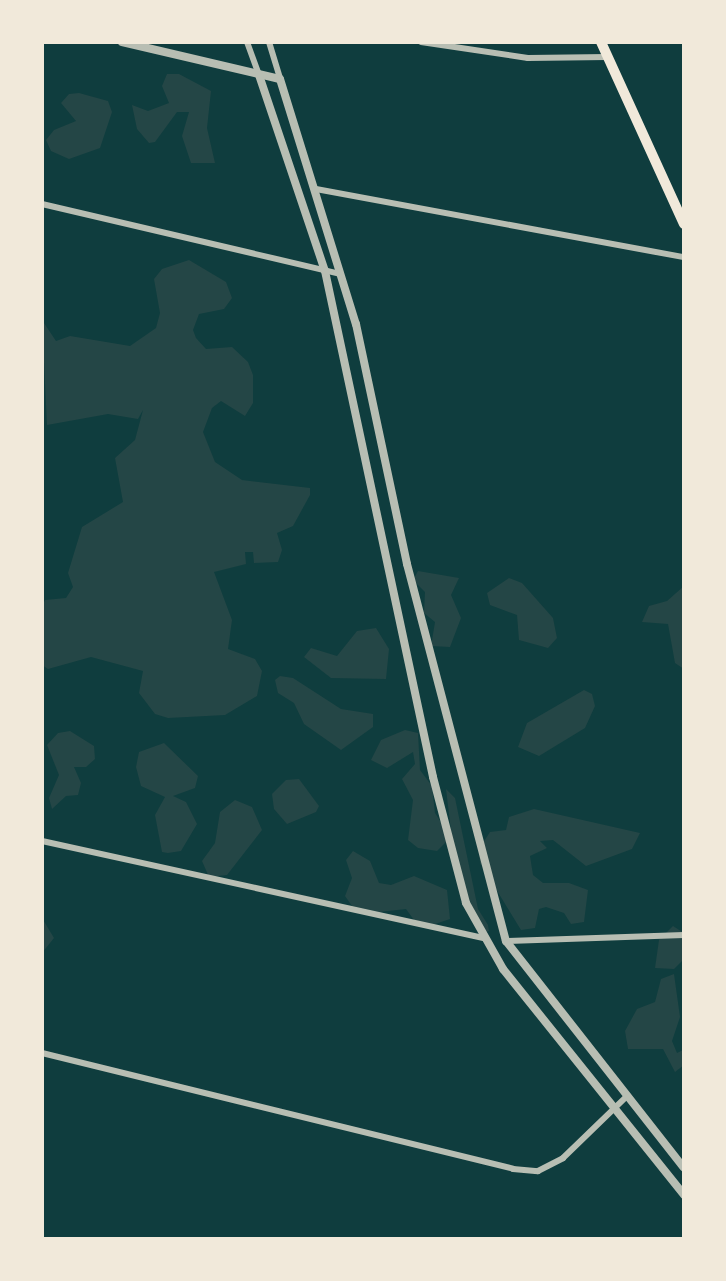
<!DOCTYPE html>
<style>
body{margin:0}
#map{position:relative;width:726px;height:1281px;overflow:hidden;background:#0f3d3e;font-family:"Noto Sans",sans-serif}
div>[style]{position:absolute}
.green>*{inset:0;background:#244646}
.minor>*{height:6px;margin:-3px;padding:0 3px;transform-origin:3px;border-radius:3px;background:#b8beb3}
.tertiary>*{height:8px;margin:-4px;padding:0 4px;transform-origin:4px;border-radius:4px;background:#b8beb3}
.primary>*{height:10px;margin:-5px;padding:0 5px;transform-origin:5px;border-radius:5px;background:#f1e9da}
span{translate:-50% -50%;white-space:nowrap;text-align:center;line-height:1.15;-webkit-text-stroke:6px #f1e9da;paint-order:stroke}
.frame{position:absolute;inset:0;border:44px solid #f1e9da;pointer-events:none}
</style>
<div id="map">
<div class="green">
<i style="clip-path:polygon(167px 74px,179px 74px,211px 91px,207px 128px,215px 163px,191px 163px,182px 136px,189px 112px,177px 112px,155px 142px,149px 143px,137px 129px,132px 105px,148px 111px,169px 103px,162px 86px)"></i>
<i style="clip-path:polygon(79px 93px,108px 101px,112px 112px,100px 148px,69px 159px,51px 151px,46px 140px,54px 130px,76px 121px,61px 103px,69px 94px)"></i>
<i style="clip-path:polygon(189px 260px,226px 282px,232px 298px,224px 309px,199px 314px,193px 330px,196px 338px,206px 349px,232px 347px,248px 362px,253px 375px,253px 403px,245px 416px,221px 401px,212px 408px,203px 432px,215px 462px,242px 480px,310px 488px,310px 495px,293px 526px,277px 533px,282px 550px,278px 562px,254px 563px,253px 552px,245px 552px,246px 564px,214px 572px,232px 620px,228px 649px,255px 659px,262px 671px,257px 696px,225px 715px,168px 718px,155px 714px,139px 693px,143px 671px,91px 657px,48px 669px,42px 665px,42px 606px,45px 600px,66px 598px,73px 587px,68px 573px,82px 527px,123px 502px,115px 458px,135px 440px,143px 410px,138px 419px,108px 414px,47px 425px,42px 320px,56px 341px,70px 336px,130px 346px,156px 328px,160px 313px,154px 279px,162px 269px)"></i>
<i style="clip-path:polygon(418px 571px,459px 578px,451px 595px,461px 618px,450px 647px,431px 646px,435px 622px,424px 613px,425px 592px,413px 580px)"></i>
<i style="clip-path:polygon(509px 578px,522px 583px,553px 618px,557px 638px,548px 648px,519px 640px,517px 615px,490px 605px,487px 593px)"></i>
<i style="clip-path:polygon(684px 586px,682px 641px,684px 669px,675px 663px,668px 624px,642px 622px,649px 606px,667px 601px)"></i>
<i style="clip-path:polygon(376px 628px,389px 649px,386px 679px,331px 678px,304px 657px,311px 648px,337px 656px,357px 631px)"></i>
<i style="clip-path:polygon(280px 676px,293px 678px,341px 709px,373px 714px,373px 727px,341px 750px,304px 724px,294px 703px,278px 693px,275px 680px)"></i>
<i style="clip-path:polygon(584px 690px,592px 694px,595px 706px,585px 728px,539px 756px,518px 747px,527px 723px)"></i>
<i style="clip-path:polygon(405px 730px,418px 733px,420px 770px,432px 786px,435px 813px,446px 830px,446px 842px,437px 851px,418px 848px,408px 840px,413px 800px,402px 779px,415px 764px,413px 752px,387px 768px,371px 760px,381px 740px)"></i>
<i style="clip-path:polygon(70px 731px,94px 746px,95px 759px,86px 767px,74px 767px,81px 783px,78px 795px,66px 796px,52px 809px,49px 798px,59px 775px,47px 745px,58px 733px)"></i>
<i style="clip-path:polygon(164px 743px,198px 776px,195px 788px,173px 796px,186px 802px,197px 824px,181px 851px,168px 853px,162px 852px,155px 815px,165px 797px,141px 786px,136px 767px,139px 752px)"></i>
<i style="clip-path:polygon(299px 779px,319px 806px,316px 812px,287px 824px,274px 809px,272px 794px,286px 780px)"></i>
<i style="clip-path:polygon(446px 789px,455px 798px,478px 909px,488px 925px,489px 931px,483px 933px,475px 923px,452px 839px)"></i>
<i style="clip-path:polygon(235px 800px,252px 807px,262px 830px,227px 875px,209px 877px,202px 861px,215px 843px,220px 812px)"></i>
<i style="clip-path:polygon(534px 809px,640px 833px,632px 849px,586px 866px,553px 840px,540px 841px,547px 848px,530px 856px,533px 875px,543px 883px,569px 883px,588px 890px,584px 922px,571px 924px,564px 913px,546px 907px,539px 909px,535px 928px,521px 930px,480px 863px,479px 849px,490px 832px,506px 830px,509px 817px)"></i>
<i style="clip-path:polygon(353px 851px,370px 861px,379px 883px,391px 885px,414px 876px,447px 890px,450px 919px,432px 925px,414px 920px,406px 909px,379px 912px,352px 906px,345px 896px,352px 878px,346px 860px)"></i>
<i style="clip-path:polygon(42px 918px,54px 938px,42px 953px)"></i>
<i style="clip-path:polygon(673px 926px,684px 933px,684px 959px,674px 969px,655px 968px,659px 940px)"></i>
<i style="clip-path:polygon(674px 974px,680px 1017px,672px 1041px,677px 1053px,683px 1050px,684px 1038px,684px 1065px,675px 1072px,663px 1049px,628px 1049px,625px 1031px,637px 1009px,655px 1002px,661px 979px)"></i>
</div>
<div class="minor">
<i style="left:247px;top:42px;width:35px;rotate:70deg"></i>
<i style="left:269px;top:42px;width:39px;rotate:73deg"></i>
<i style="left:421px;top:42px;width:108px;rotate:8.5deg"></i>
<i style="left:528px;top:58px;width:79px;rotate:-0.7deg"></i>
<i style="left:316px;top:189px;width:374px;rotate:10.5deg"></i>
<i style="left:42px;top:204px;width:306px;rotate:13.2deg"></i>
<i style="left:42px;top:841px;width:453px;rotate:12.4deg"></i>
<i style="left:506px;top:941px;width:178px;rotate:-1.9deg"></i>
<i style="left:42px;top:1053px;width:485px;rotate:13.8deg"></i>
<i style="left:513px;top:1169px;width:25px;rotate:5deg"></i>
<i style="left:538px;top:1171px;width:28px;rotate:-27deg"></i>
<i style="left:563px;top:1158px;width:89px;rotate:-44.1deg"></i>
</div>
<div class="tertiary">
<i style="left:122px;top:42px;width:162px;rotate:13.2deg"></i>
<i style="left:280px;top:79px;width:257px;rotate:72.8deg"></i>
<i style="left:356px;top:324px;width:245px;rotate:78deg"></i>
<i style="left:407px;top:564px;width:390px;rotate:75.3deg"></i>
<i style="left:506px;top:941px;width:288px;rotate:51.9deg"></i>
<i style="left:259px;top:75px;width:207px;rotate:71.4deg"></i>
<i style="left:325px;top:271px;width:517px;rotate:77.95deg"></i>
<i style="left:433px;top:777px;width:130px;rotate:75.3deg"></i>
<i style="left:466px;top:903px;width:76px;rotate:60.7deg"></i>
<i style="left:503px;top:969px;width:290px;rotate:51.3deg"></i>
</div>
<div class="primary">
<i style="left:601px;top:42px;width:200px;rotate:65.5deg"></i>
</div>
<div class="frame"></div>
</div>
